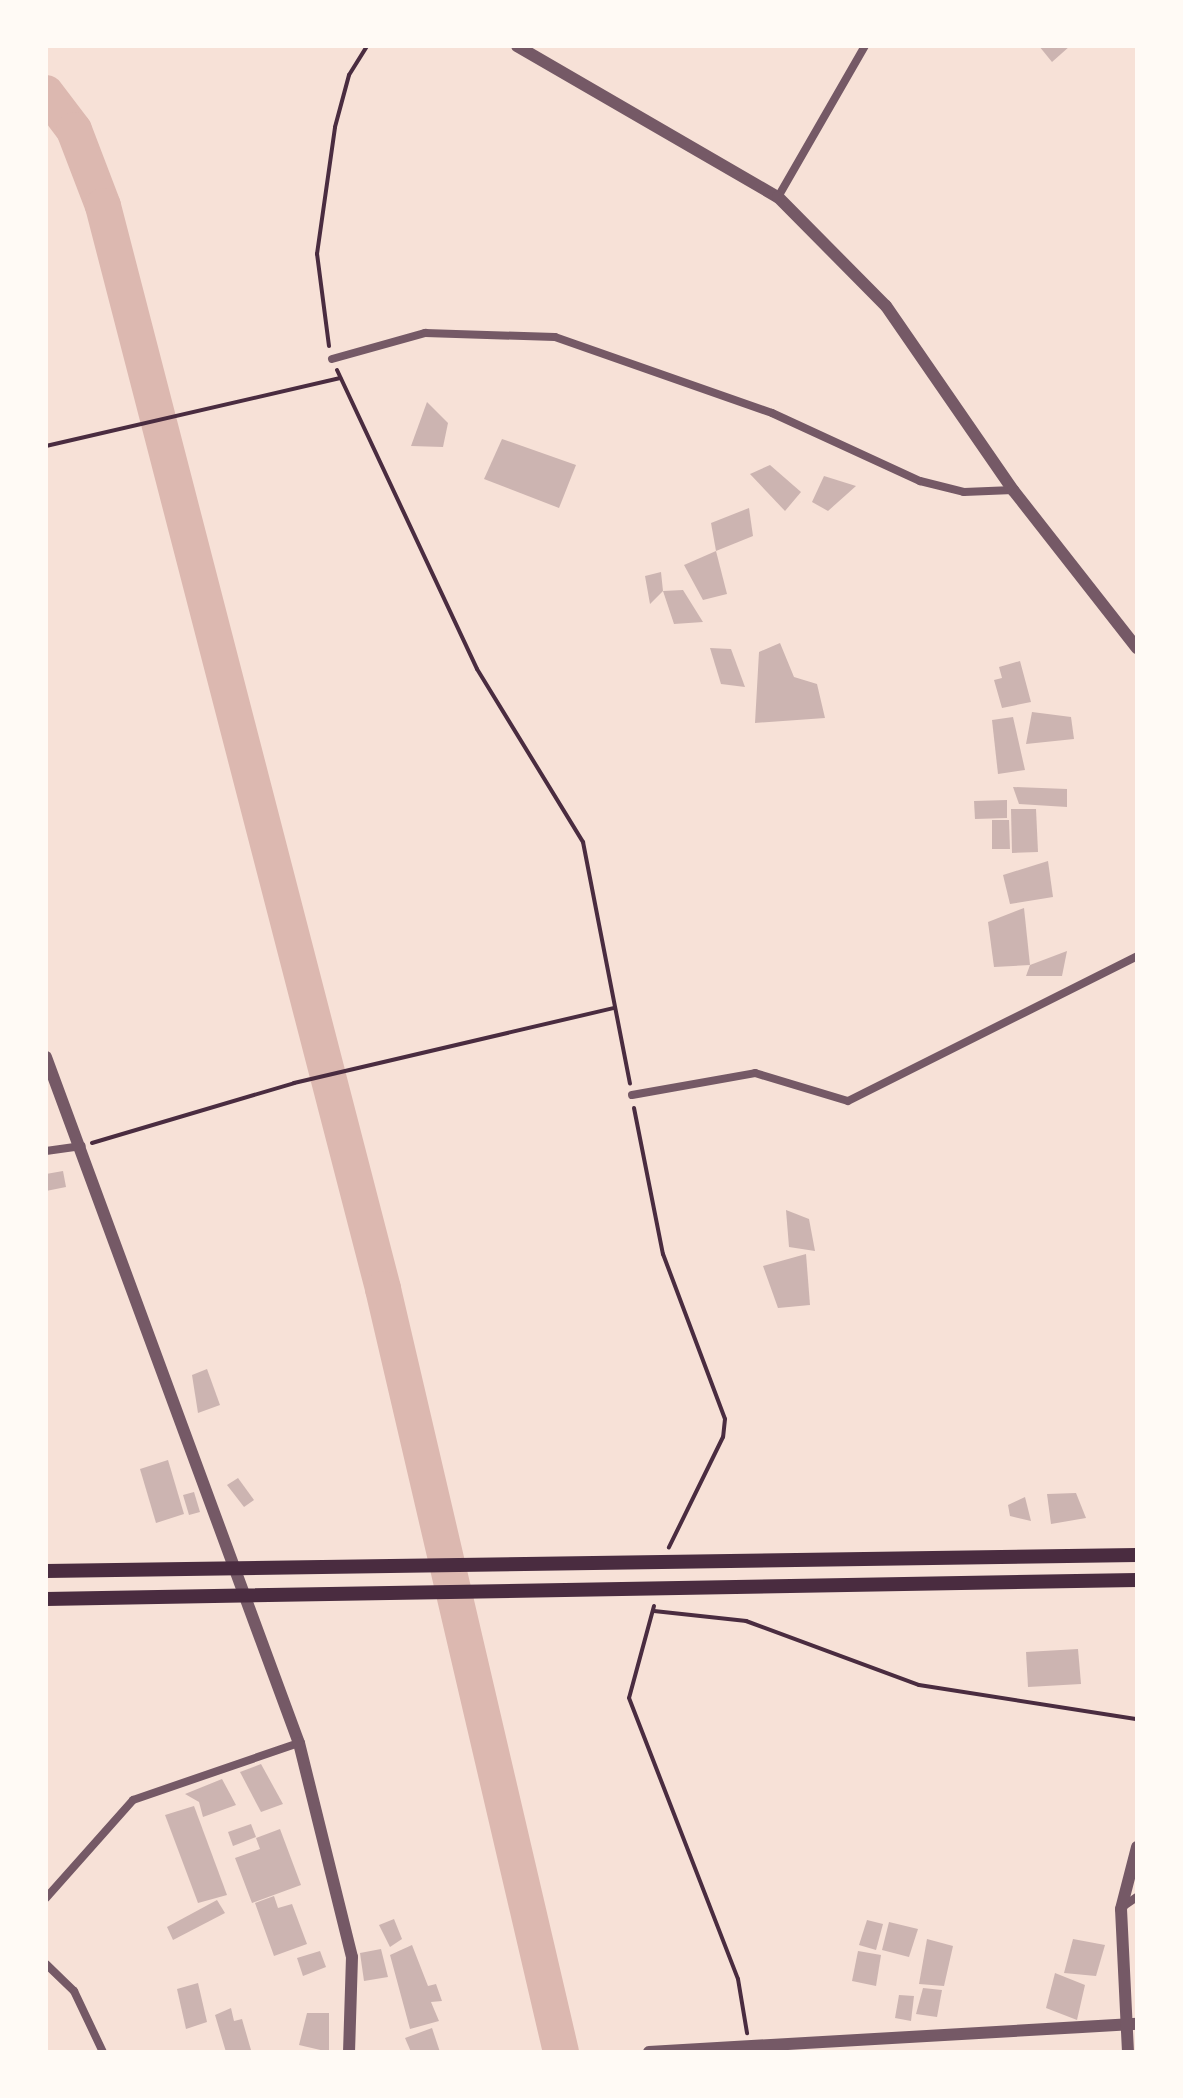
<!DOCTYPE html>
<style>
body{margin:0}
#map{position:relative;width:1183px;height:2098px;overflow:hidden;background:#f7e1d7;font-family:"DejaVu Sans",sans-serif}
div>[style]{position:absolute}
.river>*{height:36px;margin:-18px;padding:0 18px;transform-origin:18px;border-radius:18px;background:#dcb8b0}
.building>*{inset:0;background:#ccb4b1}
.path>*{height:4px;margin:-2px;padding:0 2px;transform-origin:2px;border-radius:2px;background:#4a2c40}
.minor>*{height:8px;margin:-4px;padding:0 4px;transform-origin:4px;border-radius:4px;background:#755966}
.tertiary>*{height:12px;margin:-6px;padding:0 6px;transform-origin:6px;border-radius:6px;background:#755966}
.secondary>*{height:14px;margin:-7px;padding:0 7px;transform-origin:7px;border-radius:7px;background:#4a2c40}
span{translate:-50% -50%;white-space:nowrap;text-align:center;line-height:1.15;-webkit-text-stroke:8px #fffaf5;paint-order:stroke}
.frame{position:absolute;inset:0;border:48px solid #fffaf5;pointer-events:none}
</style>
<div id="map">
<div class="river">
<i style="left:46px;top:93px;width:46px;rotate:52.9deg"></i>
<i style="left:74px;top:130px;width:81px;rotate:69.1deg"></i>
<i style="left:103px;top:206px;width:1119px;rotate:75.5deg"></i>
<i style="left:383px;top:1289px;width:783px;rotate:76.87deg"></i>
</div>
<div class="building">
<i style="clip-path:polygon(1039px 46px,1070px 46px,1052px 62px)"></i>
<i style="clip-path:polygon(427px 402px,448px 423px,443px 447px,411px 446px)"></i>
<i style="clip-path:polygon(502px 439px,576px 465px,559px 508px,484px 479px)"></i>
<i style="clip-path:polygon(770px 465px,801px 492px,785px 511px,750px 474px)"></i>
<i style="clip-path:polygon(824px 476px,856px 486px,828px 511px,812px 502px)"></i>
<i style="clip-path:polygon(749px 508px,753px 536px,716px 551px,711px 523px)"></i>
<i style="clip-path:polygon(716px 551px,727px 594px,703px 600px,684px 565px)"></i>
<i style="clip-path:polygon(661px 572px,663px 591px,683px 590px,703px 622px,674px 624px,663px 591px,650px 604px,645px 576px)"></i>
<i style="clip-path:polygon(780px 643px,794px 677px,817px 684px,825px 718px,755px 723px,759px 652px)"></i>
<i style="clip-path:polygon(710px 648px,731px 649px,745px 687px,721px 684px)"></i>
<i style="clip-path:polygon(1020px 661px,1031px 702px,1002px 708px,994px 680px,1002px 678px,999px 667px)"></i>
<i style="clip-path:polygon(1032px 712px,1071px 717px,1074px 739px,1026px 744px)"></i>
<i style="clip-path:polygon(1013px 717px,1025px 770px,998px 774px,992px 720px)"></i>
<i style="clip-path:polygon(1013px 787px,1067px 789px,1067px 807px,1019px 804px)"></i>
<i style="clip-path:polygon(1007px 800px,1007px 818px,975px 819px,974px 801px)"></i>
<i style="clip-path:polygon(1011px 809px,1036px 809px,1038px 852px,1012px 853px)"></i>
<i style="clip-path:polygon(992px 820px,1009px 820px,1010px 849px,992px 849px)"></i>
<i style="clip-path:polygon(1048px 861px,1053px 897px,1010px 904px,1003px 875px)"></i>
<i style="clip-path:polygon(1024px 908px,1030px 965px,994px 967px,988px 922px)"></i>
<i style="clip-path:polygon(1067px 951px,1062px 976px,1026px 976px,1030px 965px)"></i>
<i style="clip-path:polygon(63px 1171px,66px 1187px,46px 1191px,46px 1174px)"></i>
<i style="clip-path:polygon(786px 1210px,809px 1219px,815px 1251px,789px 1247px)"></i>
<i style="clip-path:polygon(806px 1254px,810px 1305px,778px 1308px,763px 1266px)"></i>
<i style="clip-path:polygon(207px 1369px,220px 1405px,198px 1413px,192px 1375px)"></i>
<i style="clip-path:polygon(168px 1460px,184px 1514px,156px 1523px,140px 1469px)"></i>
<i style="clip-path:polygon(238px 1478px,254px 1500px,244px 1507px,227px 1485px)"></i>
<i style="clip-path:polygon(194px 1492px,200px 1512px,189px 1515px,183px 1495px)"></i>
<i style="clip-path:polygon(1076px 1493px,1086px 1518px,1051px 1524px,1047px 1494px)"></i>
<i style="clip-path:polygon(1025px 1497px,1031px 1521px,1010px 1516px,1008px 1505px)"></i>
<i style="clip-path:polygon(1078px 1649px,1081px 1684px,1028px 1687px,1026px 1652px)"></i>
<i style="clip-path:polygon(261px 1764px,283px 1804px,261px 1812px,240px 1772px)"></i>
<i style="clip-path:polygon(222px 1779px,236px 1805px,203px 1817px,199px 1802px,185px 1794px)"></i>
<i style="clip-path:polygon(194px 1806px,227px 1895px,198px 1903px,165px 1815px)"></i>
<i style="clip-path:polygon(251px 1824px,256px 1837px,233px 1846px,228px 1832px)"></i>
<i style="clip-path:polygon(280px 1829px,301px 1885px,252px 1903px,235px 1858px,260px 1849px,256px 1838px)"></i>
<i style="clip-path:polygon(274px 1896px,278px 1908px,292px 1904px,307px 1944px,274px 1956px,255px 1903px)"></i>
<i style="clip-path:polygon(217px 1900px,225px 1913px,173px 1940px,167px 1927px)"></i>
<i style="clip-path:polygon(394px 1919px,402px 1939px,390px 1947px,379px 1925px)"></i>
<i style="clip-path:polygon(867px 1920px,883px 1924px,876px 1950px,859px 1945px)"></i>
<i style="clip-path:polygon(889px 1922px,918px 1929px,909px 1957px,882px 1950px)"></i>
<i style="clip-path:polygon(927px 1939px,953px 1946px,944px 1986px,919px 1984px)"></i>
<i style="clip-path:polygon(1073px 1939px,1105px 1945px,1096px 1976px,1064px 1973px)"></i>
<i style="clip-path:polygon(412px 1945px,428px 1986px,436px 1984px,442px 2001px,431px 2002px,439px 2021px,410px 2029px,390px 1955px)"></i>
<i style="clip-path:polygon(381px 1949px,388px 1977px,364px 1981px,360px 1953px)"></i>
<i style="clip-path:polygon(320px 1951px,326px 1967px,303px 1976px,297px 1958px)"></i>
<i style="clip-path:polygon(858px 1951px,881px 1955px,876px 1986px,852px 1981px)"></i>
<i style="clip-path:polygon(1055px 1973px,1085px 1985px,1077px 2020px,1046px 2008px)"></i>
<i style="clip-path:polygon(198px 1983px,207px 2022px,186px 2029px,177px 1989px)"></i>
<i style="clip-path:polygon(923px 1988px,942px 1990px,937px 2017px,916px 2014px)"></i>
<i style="clip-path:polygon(899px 1995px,914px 1996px,911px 2021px,895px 2018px)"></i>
<i style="clip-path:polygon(231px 2008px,234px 2021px,242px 2019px,251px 2050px,226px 2052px,215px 2015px)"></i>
<i style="clip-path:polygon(307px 2013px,329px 2013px,329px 2052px,299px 2045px)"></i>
<i style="clip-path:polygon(432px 2028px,440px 2052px,411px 2052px,405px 2038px)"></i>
</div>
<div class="path">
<i style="left:329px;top:346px;width:93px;rotate:-97.4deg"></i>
<i style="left:317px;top:254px;width:128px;rotate:-81.9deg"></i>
<i style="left:335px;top:127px;width:54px;rotate:-74.9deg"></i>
<i style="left:349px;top:75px;width:34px;rotate:-58deg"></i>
<i style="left:337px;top:370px;width:330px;rotate:64.9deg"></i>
<i style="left:477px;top:669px;width:203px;rotate:58.5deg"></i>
<i style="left:583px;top:842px;width:246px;rotate:79deg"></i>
<i style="left:46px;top:446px;width:302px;rotate:-13deg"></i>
<i style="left:634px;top:1108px;width:149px;rotate:78.8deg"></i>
<i style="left:663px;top:1254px;width:176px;rotate:69.4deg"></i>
<i style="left:725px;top:1419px;width:18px;rotate:96deg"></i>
<i style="left:723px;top:1437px;width:123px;rotate:116.1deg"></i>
<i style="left:92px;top:1143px;width:211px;rotate:-16.5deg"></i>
<i style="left:294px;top:1083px;width:329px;rotate:-13.2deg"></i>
<i style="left:654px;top:1606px;width:95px;rotate:105.2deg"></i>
<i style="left:629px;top:1698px;width:301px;rotate:68.8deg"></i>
<i style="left:738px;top:1979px;width:55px;rotate:80.5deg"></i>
<i style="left:654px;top:1611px;width:93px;rotate:6.2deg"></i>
<i style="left:746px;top:1621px;width:184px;rotate:20.3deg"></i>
<i style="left:919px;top:1685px;width:221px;rotate:8.9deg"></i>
</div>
<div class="minor">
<i style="left:778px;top:197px;width:174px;rotate:-60.1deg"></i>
<i style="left:332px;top:359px;width:97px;rotate:-15.6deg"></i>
<i style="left:425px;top:333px;width:130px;rotate:1.8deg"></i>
<i style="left:555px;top:337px;width:230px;rotate:19.3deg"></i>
<i style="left:772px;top:413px;width:163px;rotate:24.7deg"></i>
<i style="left:920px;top:481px;width:45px;rotate:14deg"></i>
<i style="left:964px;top:492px;width:49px;rotate:-2.3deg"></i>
<i style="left:632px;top:1095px;width:125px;rotate:-10.1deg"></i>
<i style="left:755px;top:1073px;width:97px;rotate:16.8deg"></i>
<i style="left:848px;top:1101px;width:323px;rotate:-26.6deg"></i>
<i style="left:46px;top:1151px;width:36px;rotate:-8deg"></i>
<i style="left:46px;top:1898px;width:131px;rotate:-48.4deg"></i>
<i style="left:133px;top:1800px;width:176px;rotate:-19deg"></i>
<i style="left:1121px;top:1908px;width:19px;rotate:-35deg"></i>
<i style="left:46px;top:1964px;width:39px;rotate:44deg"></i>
<i style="left:74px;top:1991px;width:68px;rotate:64.6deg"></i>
</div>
<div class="tertiary">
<i style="left:517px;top:46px;width:302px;rotate:30.1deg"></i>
<i style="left:778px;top:197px;width:153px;rotate:45.3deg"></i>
<i style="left:886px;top:306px;width:224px;rotate:55.4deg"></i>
<i style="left:1013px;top:490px;width:201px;rotate:51.9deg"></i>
<i style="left:46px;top:1057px;width:731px;rotate:69.76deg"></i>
<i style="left:299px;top:1743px;width:220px;rotate:76.1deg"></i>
<i style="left:352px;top:1957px;width:95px;rotate:91.8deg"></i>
<i style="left:649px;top:2052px;width:489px;rotate:-3.3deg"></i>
<i style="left:1128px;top:2052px;width:143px;rotate:-92.8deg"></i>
<i style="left:1121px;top:1909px;width:64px;rotate:-75.5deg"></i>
</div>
<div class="secondary">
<i style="left:46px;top:1571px;width:1091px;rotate:-0.84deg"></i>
<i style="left:46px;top:1599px;width:1091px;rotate:-1deg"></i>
</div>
<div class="frame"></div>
</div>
